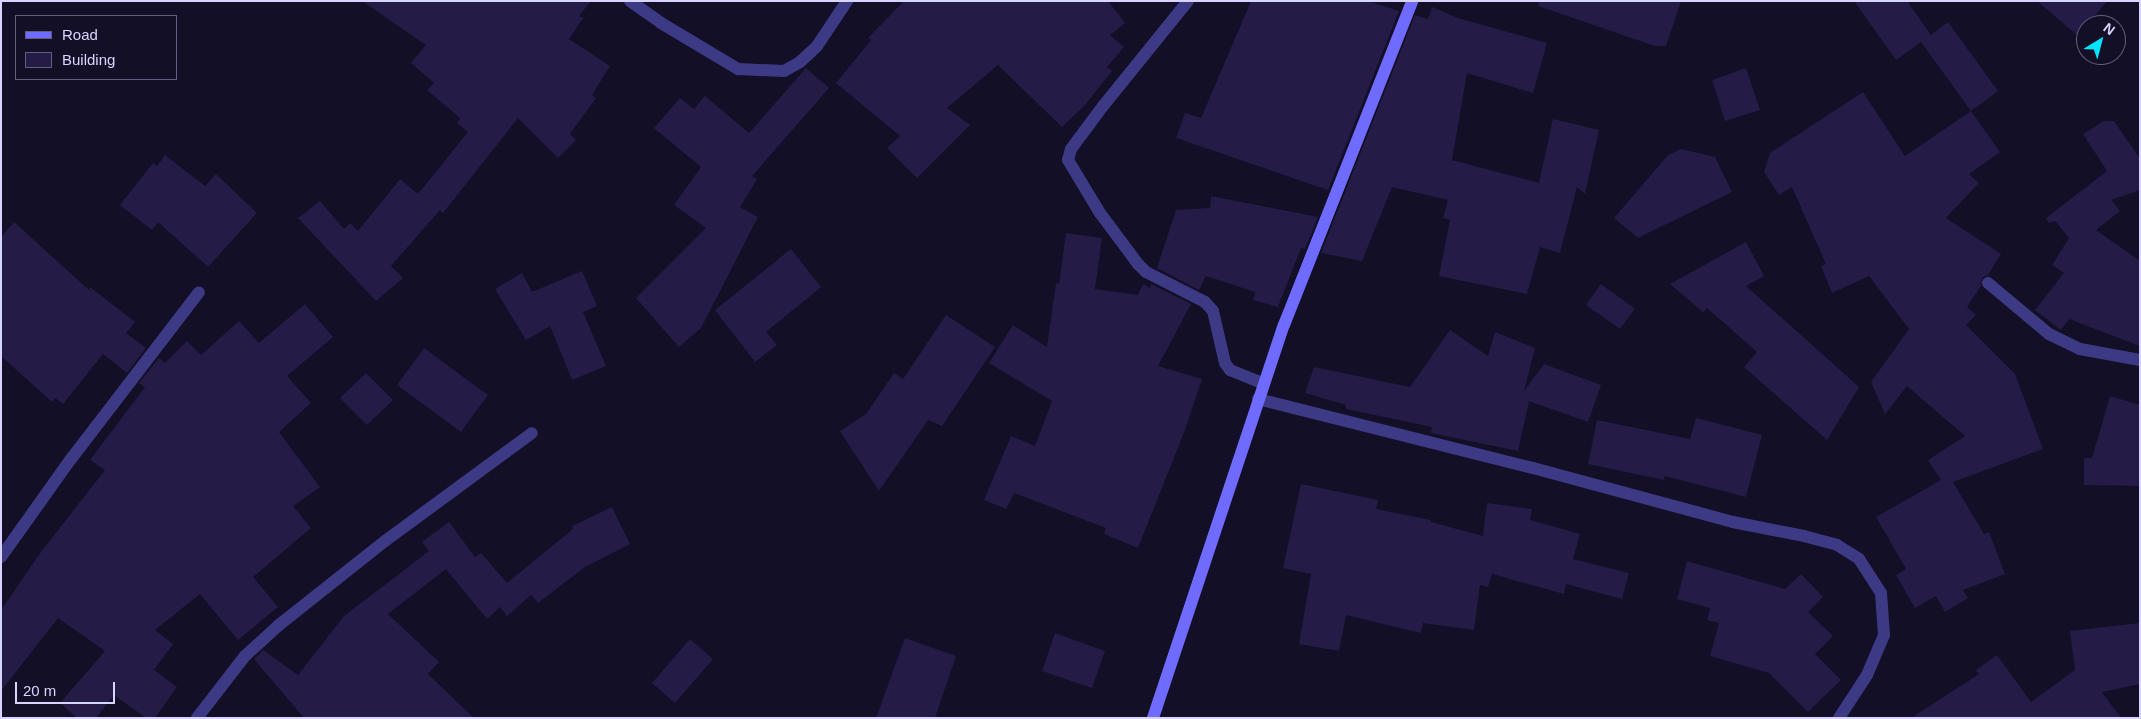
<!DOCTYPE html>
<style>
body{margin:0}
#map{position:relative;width:2141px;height:719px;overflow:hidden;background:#130f26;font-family:Helvetica,sans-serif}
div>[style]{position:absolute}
.building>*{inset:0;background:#241b47}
.street>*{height:12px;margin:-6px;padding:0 6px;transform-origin:6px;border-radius:6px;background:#3d3a85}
.secondary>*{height:12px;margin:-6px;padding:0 6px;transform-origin:6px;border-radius:6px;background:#6f6bff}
span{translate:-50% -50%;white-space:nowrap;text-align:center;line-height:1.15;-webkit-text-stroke:5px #130f26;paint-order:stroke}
.frame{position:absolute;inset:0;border:2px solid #d9d4ff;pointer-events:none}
.legend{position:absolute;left:15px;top:15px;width:162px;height:65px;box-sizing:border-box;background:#130f26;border:1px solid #625e7d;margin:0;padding:6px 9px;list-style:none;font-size:15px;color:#d9d4ff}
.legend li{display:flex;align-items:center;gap:10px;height:25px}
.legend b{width:25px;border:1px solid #625e7d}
.north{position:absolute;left:2076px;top:15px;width:50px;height:50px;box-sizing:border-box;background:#130f26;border:1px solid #625e7d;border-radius:50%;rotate:37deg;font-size:14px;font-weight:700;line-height:20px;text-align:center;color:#d9d4ff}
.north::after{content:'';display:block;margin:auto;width:18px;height:22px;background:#00e5ff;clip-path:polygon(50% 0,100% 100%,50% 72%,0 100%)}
.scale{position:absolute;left:15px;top:682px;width:100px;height:22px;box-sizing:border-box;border:2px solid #d9d4ff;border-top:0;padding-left:6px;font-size:15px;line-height:18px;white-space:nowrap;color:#d9d4ff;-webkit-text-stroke:4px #130f26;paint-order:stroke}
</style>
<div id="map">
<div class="building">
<i style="clip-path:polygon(362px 1px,591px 1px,579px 16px,583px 18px,569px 39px,610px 66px,592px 95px,596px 98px,570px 134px,576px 140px,558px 158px,518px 118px,443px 213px,440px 210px,391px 266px,403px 278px,376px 301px,298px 218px,320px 201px,344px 229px,350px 223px,358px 231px,400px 179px,418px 194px,468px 132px,457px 123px,460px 118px,427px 90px,434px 83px,411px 63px,426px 45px)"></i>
<i style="clip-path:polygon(904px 1px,1108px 1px,1125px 23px,1110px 35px,1124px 47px,1107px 67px,1112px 71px,1085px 105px,1062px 127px,998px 65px,947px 108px,970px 125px,917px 178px,887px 148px,900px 136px,836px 83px,871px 40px,868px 38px)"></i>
<i style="clip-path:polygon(1251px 1px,1368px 1px,1399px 11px,1328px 190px,1176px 138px,1185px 113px,1201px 118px)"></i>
<i style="clip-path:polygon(1539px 1px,1681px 1px,1666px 46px,1655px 46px,1538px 6px)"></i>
<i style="clip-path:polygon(1854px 1px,1907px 1px,1931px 35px,1948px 22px,1998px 91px,1971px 111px,1921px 42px,1896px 60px)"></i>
<i style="clip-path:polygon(2037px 1px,2107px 1px,2078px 36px)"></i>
<i style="clip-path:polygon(1432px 7px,1458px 18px,1547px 43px,1533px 93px,1467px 73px,1452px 160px,1539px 183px,1553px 119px,1599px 130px,1585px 194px,1577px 187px,1560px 253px,1540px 247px,1527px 294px,1439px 276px,1450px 220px,1443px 218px,1448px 200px,1392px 187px,1362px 261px,1321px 253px,1415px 15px,1428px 19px)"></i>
<i style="clip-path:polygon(806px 68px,829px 88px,752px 176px,757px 179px,740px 207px,758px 217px,701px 328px,679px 347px,636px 298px,706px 228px,674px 205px,701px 167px,654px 128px,680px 98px,694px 109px,705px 96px,749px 133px)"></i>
<i style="clip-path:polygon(1746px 68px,1760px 110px,1725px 121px,1712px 80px)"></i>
<i style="clip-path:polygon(1863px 92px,1905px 156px,1971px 111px,2000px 152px,1969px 174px,1979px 183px,1946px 218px,2001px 254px,1988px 275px,1982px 278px,1981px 286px,1967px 307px,1976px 315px,1966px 325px,2015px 374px,2043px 449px,1953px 482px,1984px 534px,1989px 532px,2005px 574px,1963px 590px,1968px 598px,1945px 612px,1936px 596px,1915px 608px,1896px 575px,1906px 569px,1876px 517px,1941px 480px,1928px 460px,1965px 436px,1907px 386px,1885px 414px,1871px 382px,1909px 329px,1869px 276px,1832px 293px,1821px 266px,1826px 264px,1792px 187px,1779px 195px,1764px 172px,1770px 153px)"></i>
<i style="clip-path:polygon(2104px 121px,2114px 121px,2140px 159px,2140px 190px,2111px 200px,2120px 211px,2096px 230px,2140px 261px,2140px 346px,2069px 319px,2061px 330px,2035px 310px,2064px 273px,2052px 265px,2069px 238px,2055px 221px,2049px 223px,2046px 218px,2107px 171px,2083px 134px)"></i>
<i style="clip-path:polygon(1681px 149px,1715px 157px,1732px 192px,1638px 238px,1614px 218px,1668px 155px)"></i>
<i style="clip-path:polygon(165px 155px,205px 186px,216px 174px,257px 213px,208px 267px,158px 222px,152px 230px,120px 205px,153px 163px,157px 166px)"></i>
<i style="clip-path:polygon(1211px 196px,1318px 217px,1305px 249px,1301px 248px,1278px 307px,1253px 300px,1255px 292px,1206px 276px,1199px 290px,1157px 268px,1176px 210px,1210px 208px)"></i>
<i style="clip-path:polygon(14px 222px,89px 290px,90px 287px,135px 322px,126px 333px,146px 348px,127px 373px,103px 354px,63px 404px,55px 398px,52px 402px,1px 356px,1px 237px)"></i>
<i style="clip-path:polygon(1066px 233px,1102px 238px,1095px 289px,1138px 295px,1143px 284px,1150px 288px,1151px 284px,1191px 304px,1158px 366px,1202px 379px,1185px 430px,1138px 548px,1104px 534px,1106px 528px,1014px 493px,1006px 509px,984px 500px,1011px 436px,1035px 446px,1052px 401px,989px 363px,1013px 325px,1047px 347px,1056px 283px,1059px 284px)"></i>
<i style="clip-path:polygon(1746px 242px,1764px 276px,1746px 286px,1859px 387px,1827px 440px,1744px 367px,1757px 352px,1707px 308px,1703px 312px,1670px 284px)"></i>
<i style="clip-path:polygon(791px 249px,821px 287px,766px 332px,777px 345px,755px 362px,715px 310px)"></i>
<i style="clip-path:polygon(582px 271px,597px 306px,583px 312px,606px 366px,572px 380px,550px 326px,526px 340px,495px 289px,522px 273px,532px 292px)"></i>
<i style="clip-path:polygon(1601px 284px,1635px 309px,1620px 329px,1586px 305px)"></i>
<i style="clip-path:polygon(305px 304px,333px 337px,287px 376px,311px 403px,279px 432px,320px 487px,293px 506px,311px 528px,253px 577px,278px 607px,238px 640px,200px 594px,155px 630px,173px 644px,154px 670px,177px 687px,155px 718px,146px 718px,114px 695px,96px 718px,77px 718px,60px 703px,105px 651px,58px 618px,1px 691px,1px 610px,41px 552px,105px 470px,90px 460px,145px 387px,139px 383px,159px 358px,165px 363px,187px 341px,201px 355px,239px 321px,259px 343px)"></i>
<i style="clip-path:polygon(946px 315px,995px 347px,942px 426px,928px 420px,879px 491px,840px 431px,866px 414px,894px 373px,903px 379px)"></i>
<i style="clip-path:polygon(1450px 330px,1488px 356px,1495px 332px,1535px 348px,1524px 391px,1544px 364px,1601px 385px,1588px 422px,1529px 401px,1518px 451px,1431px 433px,1432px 427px,1346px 409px,1346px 405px,1305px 393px,1314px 367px,1410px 387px)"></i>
<i style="clip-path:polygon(424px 348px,488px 395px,461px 432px,397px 385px)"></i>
<i style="clip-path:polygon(366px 373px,393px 400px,367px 425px,340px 398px)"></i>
<i style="clip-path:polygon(2110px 396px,2140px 405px,2140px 486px,2084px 485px,2084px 458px,2092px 458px)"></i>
<i style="clip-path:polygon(1696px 418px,1762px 435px,1746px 497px,1665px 476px,1664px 480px,1588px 464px,1597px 420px,1690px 439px)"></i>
<i style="clip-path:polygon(1301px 484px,1378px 500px,1376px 509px,1431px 520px,1431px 522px,1483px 536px,1487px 503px,1532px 509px,1530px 520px,1580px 534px,1573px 559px,1629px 573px,1622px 599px,1566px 584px,1564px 594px,1492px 574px,1488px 587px,1480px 585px,1474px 630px,1423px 623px,1421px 633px,1346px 615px,1339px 651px,1299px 644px,1311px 574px,1283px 568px)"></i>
<i style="clip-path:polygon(612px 507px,630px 544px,585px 567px,538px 603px,531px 595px,507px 616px,500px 607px,487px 619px,446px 569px,388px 614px,439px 662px,428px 674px,474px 718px,304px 718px,254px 659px,263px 650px,298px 675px,344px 616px,429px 551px,422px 542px,449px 522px,475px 557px,481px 553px,507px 583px,573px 529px,572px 526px)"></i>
<i style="clip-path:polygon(1687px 561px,1785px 589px,1801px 574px,1823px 597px,1808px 612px,1833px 636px,1815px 654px,1841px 680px,1808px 712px,1769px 673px,1710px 656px,1719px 623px,1707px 620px,1710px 608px,1677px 599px)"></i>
<i style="clip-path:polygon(2140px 623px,2140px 684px,2102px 692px,2121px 718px,1911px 718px,1979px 674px,1976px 670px,1997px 655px,2031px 702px,2075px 670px,2070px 631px)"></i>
<i style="clip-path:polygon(1055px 633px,1105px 651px,1092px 688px,1042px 671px)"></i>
<i style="clip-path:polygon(905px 638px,956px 656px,935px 718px,876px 718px)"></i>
<i style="clip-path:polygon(690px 639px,713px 659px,675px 703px,652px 683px)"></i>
</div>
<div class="street">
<i style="left:630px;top:1px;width:38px;rotate:35deg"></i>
<i style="left:661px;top:23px;width:90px;rotate:30.9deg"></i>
<i style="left:738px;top:69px;width:46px;rotate:2.5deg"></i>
<i style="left:784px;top:71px;width:18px;rotate:-29deg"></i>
<i style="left:800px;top:62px;width:23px;rotate:-43deg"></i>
<i style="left:817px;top:46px;width:54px;rotate:-56.3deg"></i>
<i style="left:1188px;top:1px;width:135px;rotate:129deg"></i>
<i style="left:1103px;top:106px;width:54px;rotate:126.7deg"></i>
<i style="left:1071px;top:149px;width:11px;rotate:105deg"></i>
<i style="left:1068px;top:160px;width:62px;rotate:58.9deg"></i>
<i style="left:1100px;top:213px;width:64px;rotate:53.3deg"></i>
<i style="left:1138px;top:264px;width:11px;rotate:45deg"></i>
<i style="left:1146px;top:272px;width:66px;rotate:27deg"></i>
<i style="left:1205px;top:302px;width:12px;rotate:48deg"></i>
<i style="left:1213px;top:311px;width:53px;rotate:77deg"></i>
<i style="left:1225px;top:363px;width:9px;rotate:54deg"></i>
<i style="left:1230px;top:370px;width:35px;rotate:22deg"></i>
<i style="left:1988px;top:283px;width:80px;rotate:39.9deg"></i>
<i style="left:2049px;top:334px;width:34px;rotate:26deg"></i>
<i style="left:2080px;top:349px;width:61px;rotate:10.4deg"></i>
<i style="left:1258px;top:399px;width:284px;rotate:14.1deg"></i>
<i style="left:1533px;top:468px;width:207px;rotate:15.1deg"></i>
<i style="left:1733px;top:522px;width:72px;rotate:11.2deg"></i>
<i style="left:1804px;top:536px;width:34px;rotate:15deg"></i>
<i style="left:1837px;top:545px;width:26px;rotate:32deg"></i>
<i style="left:1859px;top:559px;width:40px;rotate:57.1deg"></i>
<i style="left:1881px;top:593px;width:42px;rotate:85.9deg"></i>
<i style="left:1884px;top:635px;width:43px;rotate:113deg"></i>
<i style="left:1867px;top:675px;width:51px;rotate:123.1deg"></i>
<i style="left:1px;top:557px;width:120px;rotate:-54.5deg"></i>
<i style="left:71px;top:459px;width:210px;rotate:-52.5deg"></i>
<i style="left:197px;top:718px;width:78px;rotate:-52.3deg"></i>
<i style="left:245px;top:656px;width:46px;rotate:-42.4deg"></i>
<i style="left:279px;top:625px;width:135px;rotate:-38.4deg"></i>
<i style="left:385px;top:541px;width:182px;rotate:-36.3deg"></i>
</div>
<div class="secondary">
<i style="left:1153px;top:718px;width:414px;rotate:-71.6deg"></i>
<i style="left:1284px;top:325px;width:348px;rotate:-68.4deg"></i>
</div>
<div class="frame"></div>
<ul class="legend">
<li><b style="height:6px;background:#6f6bff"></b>Road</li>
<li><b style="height:14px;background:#241b47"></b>Building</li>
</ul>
<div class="north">N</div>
<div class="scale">20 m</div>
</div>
